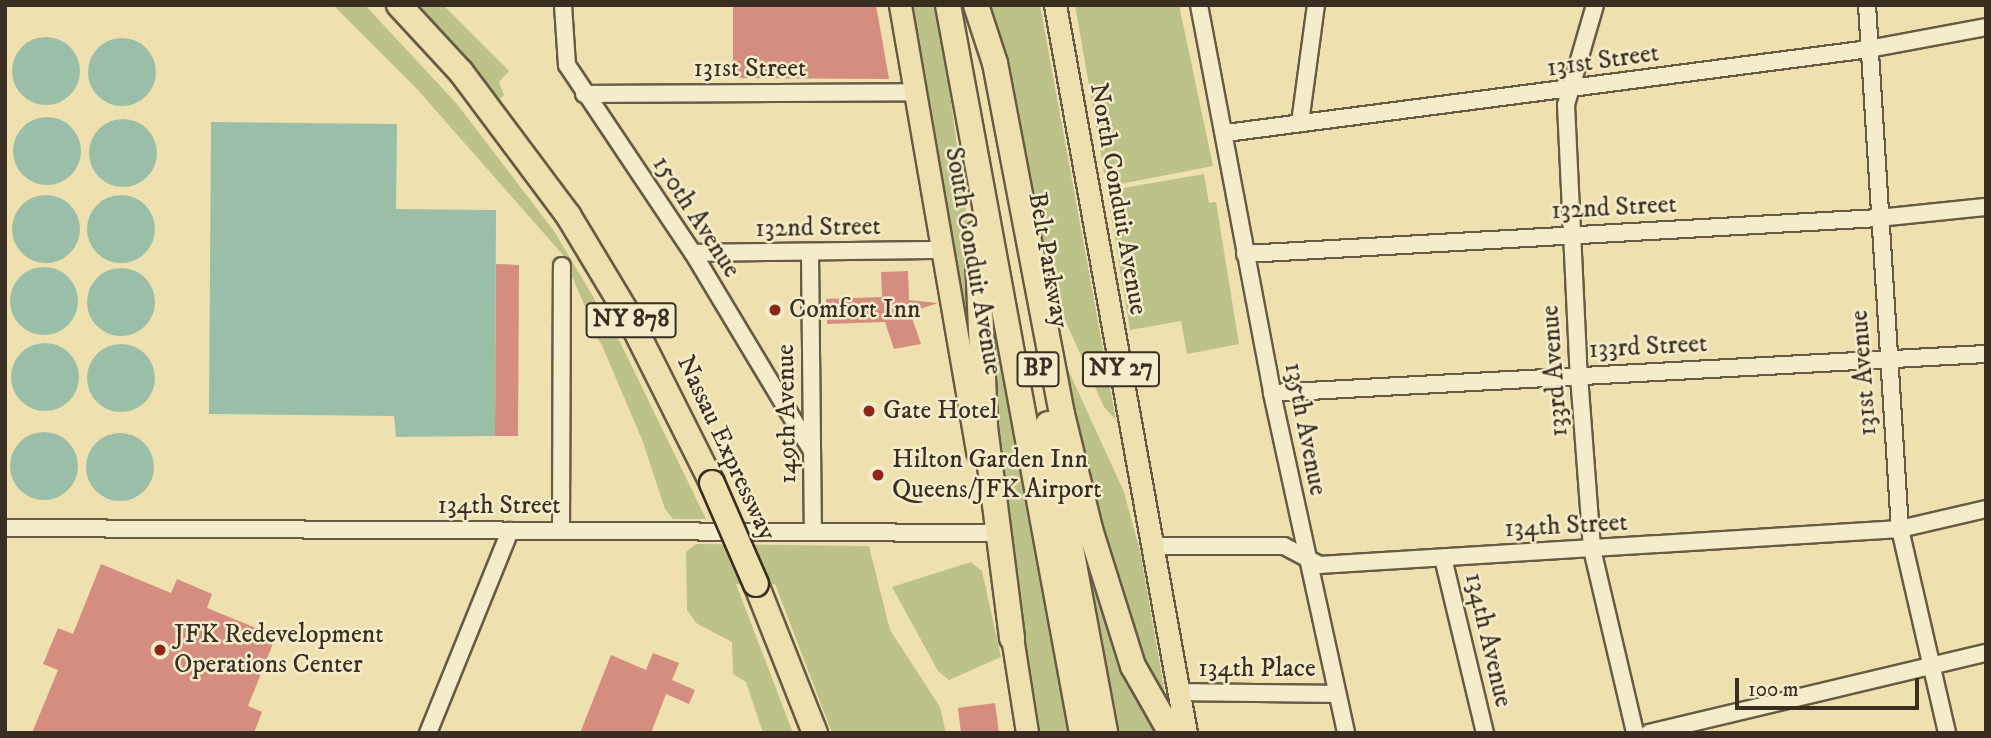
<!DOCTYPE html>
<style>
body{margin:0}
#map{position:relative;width:1991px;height:738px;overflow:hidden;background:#efe1af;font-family:"IM FELL DW Pica",serif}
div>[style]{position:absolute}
.green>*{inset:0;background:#bcc288}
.water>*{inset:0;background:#9abea8}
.round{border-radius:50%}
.building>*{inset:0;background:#d48d7e}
.roads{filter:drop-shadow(2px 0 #675b45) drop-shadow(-2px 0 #675b45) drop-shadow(0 2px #675b45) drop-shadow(0 -2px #675b45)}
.minor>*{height:16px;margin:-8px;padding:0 8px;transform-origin:8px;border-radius:8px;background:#f5eccb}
.major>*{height:21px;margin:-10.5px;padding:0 10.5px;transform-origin:10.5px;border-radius:10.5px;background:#efe1af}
.highway>*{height:24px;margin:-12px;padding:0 12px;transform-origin:12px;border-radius:12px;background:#efe1af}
.bridges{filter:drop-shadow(2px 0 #3a2e22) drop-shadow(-2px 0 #3a2e22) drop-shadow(0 2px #3a2e22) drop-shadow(0 -2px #3a2e22)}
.highway-bridge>*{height:24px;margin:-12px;padding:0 12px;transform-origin:12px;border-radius:12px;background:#efe1af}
.dots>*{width:19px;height:19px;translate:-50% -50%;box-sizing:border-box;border:4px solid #f5eccb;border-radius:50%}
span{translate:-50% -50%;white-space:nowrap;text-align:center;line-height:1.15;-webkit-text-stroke:5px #f5eccb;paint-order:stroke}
.shield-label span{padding:2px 5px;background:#f5eccb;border:2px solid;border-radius:5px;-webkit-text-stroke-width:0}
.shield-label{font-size:24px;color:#3a2e22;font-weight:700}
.street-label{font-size:26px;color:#3a2e22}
.poi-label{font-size:26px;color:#3a2e22}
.left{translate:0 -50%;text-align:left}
.frame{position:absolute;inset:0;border:7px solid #3a2e22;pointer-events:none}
.scale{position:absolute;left:1735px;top:678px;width:184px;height:32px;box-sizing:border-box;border:4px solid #3a2e22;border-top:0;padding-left:9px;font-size:21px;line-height:24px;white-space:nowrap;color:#3a2e22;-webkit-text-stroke:5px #f5eccb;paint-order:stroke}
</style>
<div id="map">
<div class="green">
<i style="clip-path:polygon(333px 5px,365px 5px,457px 104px,554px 231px,620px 342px,706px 519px,673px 519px,665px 509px,643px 442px,601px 343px,585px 324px,589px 316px,563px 255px,416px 88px)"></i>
<i style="clip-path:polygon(412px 5px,443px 5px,509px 71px,499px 82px,504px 95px,500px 99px)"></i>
<i style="clip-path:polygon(910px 5px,935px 5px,945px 59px,971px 247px,973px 359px)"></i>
<i style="clip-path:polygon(986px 5px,1040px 5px,1116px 420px,1104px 407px,1048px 282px)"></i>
<i style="clip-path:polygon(1075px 5px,1179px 5px,1213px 166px,1115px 185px,1105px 178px)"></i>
<i style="clip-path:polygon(1204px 174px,1209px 203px,1216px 202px,1239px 344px,1187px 354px,1181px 321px,1130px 330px,1107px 191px)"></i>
<i style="clip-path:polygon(1033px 293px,1124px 492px,1140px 551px,1172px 733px,1116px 733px)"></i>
<i style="clip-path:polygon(991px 319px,996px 324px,1072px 733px,1034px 733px,993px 429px)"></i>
<i style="clip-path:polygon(696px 544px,869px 546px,890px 630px,940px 707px,946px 733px,832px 733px,775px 584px,736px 584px,793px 733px,763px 733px,746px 682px,733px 674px,732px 642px,696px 623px,687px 610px,686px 552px)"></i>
<i style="clip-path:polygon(971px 562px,982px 571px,1001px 657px,949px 680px,938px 671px,892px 587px)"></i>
</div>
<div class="water">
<i class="round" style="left:12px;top:37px;width:68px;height:68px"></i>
<i class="round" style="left:88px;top:38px;width:68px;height:68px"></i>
<i class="round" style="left:13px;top:117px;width:68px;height:68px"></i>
<i class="round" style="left:89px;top:119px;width:68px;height:68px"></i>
<i style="clip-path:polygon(211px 122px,397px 124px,396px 209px,496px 210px,495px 436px,396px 437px,394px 416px,209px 414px)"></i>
<i class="round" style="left:12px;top:195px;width:68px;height:68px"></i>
<i class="round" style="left:87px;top:195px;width:68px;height:68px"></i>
<i class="round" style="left:10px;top:267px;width:68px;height:68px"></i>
<i class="round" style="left:87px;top:268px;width:68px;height:68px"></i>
<i class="round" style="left:11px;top:343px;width:68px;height:68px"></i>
<i class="round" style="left:87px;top:344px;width:68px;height:68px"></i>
<i class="round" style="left:10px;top:432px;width:68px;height:68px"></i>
<i class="round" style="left:86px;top:433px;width:68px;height:68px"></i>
</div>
<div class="building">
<i style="clip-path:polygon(733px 5px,876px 5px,889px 79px,733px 78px)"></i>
<i style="clip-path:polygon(496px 264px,519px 265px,518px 436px,495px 436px)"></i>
<i style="clip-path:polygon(908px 271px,909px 300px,938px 303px,910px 312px,921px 344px,894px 349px,885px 322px,827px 324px,826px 299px,882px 297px,881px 272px)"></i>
<i style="clip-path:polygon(101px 564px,171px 593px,177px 579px,212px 594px,207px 608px,276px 636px,248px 706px,262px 712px,254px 733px,32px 733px,58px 670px,43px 664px,58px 628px,73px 634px)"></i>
<i style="clip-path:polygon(653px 653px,679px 663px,672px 680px,695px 690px,689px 704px,666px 694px,651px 733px,580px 733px,611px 655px,646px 670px)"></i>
<i style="clip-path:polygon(995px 703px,999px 733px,961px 733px,958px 708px)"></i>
</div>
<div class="roads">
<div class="minor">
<i style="left:563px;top:5px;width:60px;rotate:86.2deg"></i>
<i style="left:567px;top:65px;width:226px;rotate:56.2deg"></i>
<i style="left:693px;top:253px;width:229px;rotate:59deg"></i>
<i style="left:1199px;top:5px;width:395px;rotate:79.3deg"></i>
<i style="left:1272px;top:393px;width:348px;rotate:77.7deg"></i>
<i style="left:1595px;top:5px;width:104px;rotate:106.2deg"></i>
<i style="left:1566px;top:105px;width:257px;rotate:87.3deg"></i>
<i style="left:1578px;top:362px;width:188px;rotate:85.7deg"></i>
<i style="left:1592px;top:549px;width:189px;rotate:76.8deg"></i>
<i style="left:1867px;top:5px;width:525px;rotate:86.4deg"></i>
<i style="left:1900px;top:529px;width:209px;rotate:77deg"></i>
<i style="left:584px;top:94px;width:332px;rotate:-0.3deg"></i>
<i style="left:1300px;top:123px;width:119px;rotate:-82.3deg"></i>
<i style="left:1226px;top:133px;width:648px;rotate:-7.44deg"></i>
<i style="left:1869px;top:49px;width:119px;rotate:-10.6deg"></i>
<i style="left:693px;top:253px;width:251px;rotate:-0.7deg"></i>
<i style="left:810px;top:253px;width:279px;rotate:89.4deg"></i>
<i style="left:1245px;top:254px;width:635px;rotate:-3.25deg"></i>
<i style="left:1879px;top:218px;width:108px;rotate:-5.9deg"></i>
<i style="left:1272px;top:393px;width:715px;rotate:-3.13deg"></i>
<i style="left:5px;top:528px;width:987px;rotate:0.29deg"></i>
<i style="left:561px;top:531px;width:265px;rotate:-89.8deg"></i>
<i style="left:1153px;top:546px;width:131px"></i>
<i style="left:1284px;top:546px;width:40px;rotate:28deg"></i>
<i style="left:1319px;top:565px;width:582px;rotate:-3.55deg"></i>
<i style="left:1900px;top:529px;width:88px;rotate:-13.1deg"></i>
<i style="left:1443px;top:558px;width:180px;rotate:76.5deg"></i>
<i style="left:1179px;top:692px;width:156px;rotate:0.7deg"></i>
<i style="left:428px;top:733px;width:218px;rotate:-67.9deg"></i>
<i style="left:1649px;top:733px;width:346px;rotate:-13.4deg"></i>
</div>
<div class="major">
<i style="left:900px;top:5px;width:454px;rotate:80.2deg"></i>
<i style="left:1055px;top:5px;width:740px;rotate:79.8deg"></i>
<i style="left:1010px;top:624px;width:110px;rotate:81.1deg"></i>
</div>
<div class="highway">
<i style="left:399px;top:5px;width:91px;rotate:47.2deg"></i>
<i style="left:461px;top:72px;width:179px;rotate:53.2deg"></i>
<i style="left:568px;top:215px;width:114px;rotate:59deg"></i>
<i style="left:627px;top:313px;width:190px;rotate:63.4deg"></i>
<i style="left:948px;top:5px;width:740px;rotate:79.57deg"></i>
<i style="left:976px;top:5px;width:61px;rotate:71.9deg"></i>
<i style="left:995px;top:63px;width:357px;rotate:79.2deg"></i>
<i style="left:1062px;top:414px;width:118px;rotate:76.3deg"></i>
<i style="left:1090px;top:529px;width:144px;rotate:72.6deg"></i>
<i style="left:1133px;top:666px;width:77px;rotate:60.4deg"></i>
<i style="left:977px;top:234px;width:193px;rotate:87.6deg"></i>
<i style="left:985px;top:427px;width:213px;rotate:82.7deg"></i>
<i style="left:1048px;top:424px;width:314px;rotate:79.5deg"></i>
<i style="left:756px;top:584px;width:160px;rotate:68.4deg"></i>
</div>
</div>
<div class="bridges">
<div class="highway-bridge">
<i style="left:712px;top:483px;width:110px;rotate:66.5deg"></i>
</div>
</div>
<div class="dots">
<i style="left:775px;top:310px;background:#8f2418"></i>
<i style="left:869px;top:411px;background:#8f2418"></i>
<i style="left:878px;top:475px;background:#8f2418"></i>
<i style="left:160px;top:650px;background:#8f2418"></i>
</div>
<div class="shield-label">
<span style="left:631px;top:320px">NY 878</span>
<span style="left:1038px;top:369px">BP</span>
<span style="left:1121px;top:369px">NY 27</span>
</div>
<div class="street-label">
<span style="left:1603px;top:61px;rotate:-8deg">131st Street</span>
<span style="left:750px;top:69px">131st Street</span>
<span style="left:1118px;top:199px;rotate:80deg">North Conduit Avenue</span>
<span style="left:1614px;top:208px;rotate:-3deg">132nd Street</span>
<span style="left:696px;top:217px;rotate:57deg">150th Avenue</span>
<span style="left:818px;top:228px;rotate:-1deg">132nd Street</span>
<span style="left:1048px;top:260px;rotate:80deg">Belt Parkway</span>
<span style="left:973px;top:261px;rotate:80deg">South Conduit Avenue</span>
<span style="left:1648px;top:347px;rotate:-3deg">133rd Street</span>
<span style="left:1555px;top:371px;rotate:-94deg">133rd Avenue</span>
<span style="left:1864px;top:373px;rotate:-94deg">131st Avenue</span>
<span style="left:787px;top:414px;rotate:-91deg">149th Avenue</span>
<span style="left:1305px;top:429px;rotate:79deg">135th Avenue</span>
<span style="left:726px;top:448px;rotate:65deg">Nassau Expressway</span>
<span style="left:499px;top:506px">134th Street</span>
<span style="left:1566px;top:526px;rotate:-3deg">134th Street</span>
<span style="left:1488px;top:640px;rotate:77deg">134th Avenue</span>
<span style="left:1257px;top:669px">134th Place</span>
</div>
<div class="poi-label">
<span class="left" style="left:789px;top:310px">Comfort Inn</span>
<span class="left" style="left:883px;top:411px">Gate Hotel</span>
<span class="left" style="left:892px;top:475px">Hilton Garden Inn<br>Queens/JFK Airport</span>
<span class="left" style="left:174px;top:650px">JFK Redevelopment<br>Operations Center</span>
</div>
<div class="frame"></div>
<div class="scale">100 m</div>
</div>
